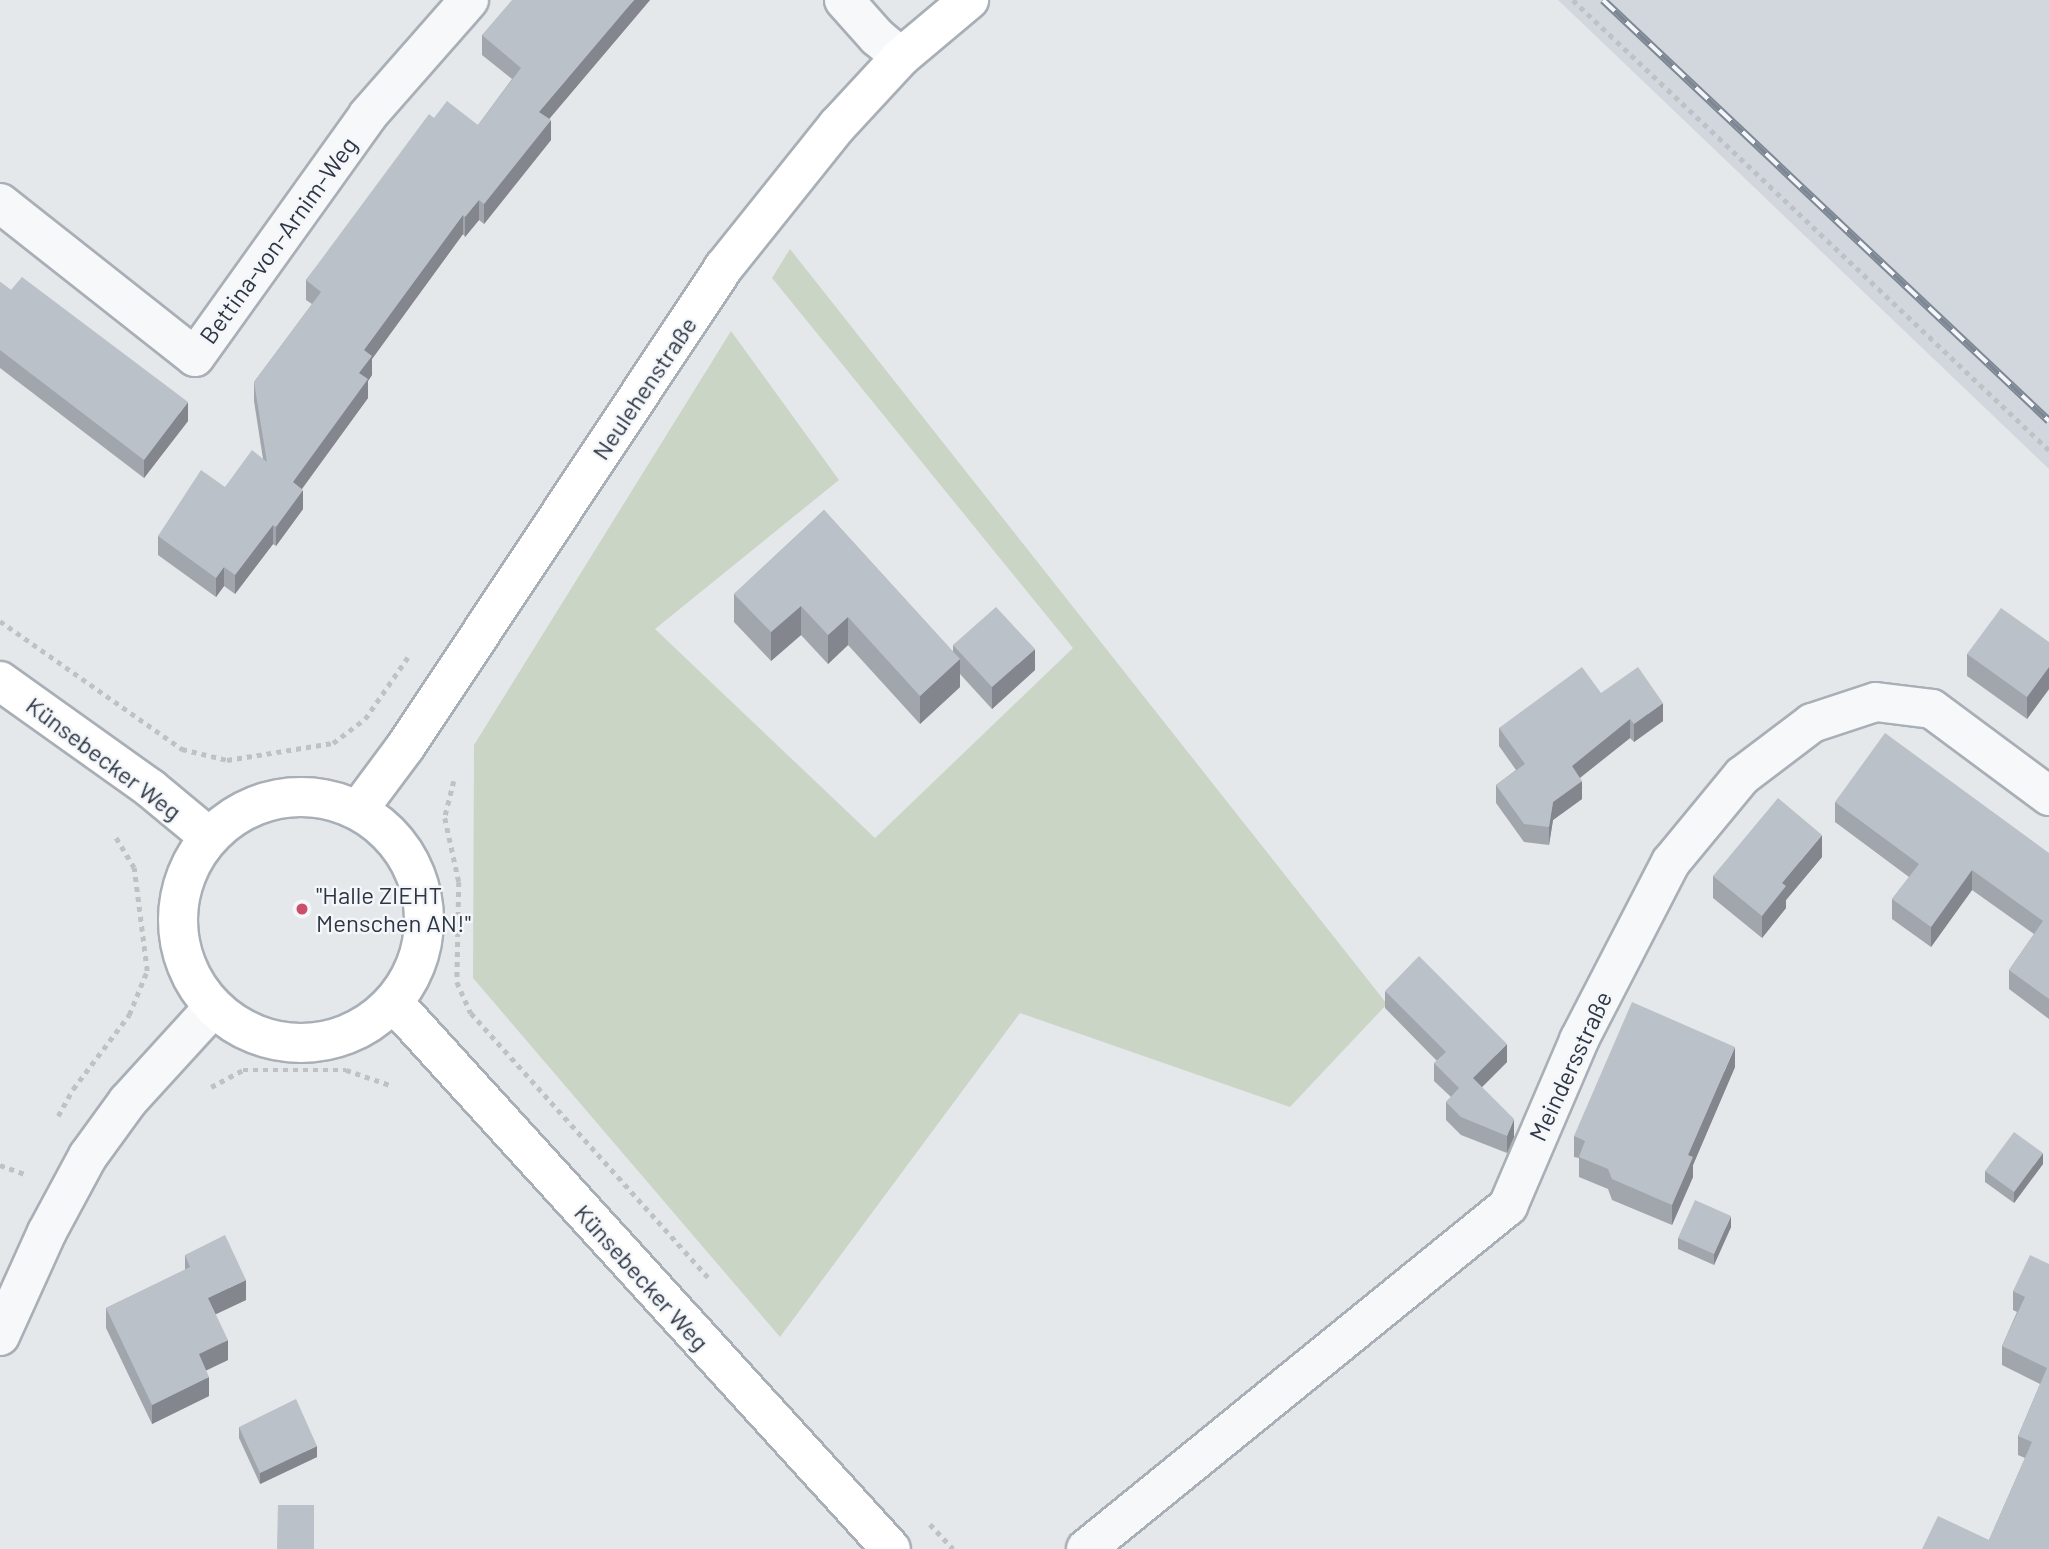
<!DOCTYPE html>
<meta charset="utf-8">
<style>
body{margin:0}
#map{position:relative;width:2049px;height:1549px;overflow:hidden;background:#e4e8eb;font-family:Barlow,sans-serif}
div>[style]{position:absolute}
.built>*{inset:0;background:#d2d7dd}
.green>*{inset:0;background:#cbd5c6}
.path>*{height:4.5px;margin-top:-2.25px;transform-origin:0;background:repeating-linear-gradient(90deg,#bec2c7 0 5px,transparent 0 10px)}
.roads{filter:drop-shadow(2px 0 #a9afb6) drop-shadow(-2px 0 #a9afb6) drop-shadow(0 2px #a9afb6) drop-shadow(0 -2px #a9afb6)}
.street>*{height:38px;margin:-19px;padding:0 19px;transform-origin:19px;border-radius:19px;background:#f7f8fa}
.secondary>*{height:38px;margin:-19px;padding:0 19px;transform-origin:19px;border-radius:19px;background:#fff}
.secondary>.ring{margin:-19px;padding:0;box-sizing:content-box;background:none;border:38px solid #fff;border-radius:50%}
.rail>*{height:8px;margin-top:-4px;transform-origin:0;background:repeating-linear-gradient(90deg,#f4f6f9 0 16px,#7e8895 0 32px);box-sizing:border-box;border-block:2px solid #7e8895}
.wall>*{inset:0;background:#a1a6ad}
.shaded-wall>*{inset:0;background:#83878d}
.building>*{inset:0;background:#bbc1c9}
.dots>*{width:19px;height:19px;translate:-50% -50%;box-sizing:border-box;border:4px solid #f4f6f9;border-radius:50%}
span{translate:-50% -50%;white-space:nowrap;text-align:center;line-height:1.15;-webkit-text-stroke:5px #f4f6f9;paint-order:stroke}
.street-label{font-size:24px;color:#2c3644}
.poi-label{font-size:24px;color:#2c3644}
.left{translate:0 -50%;text-align:left}
</style>
<div id="map">
<div class="built">
<i style="clip-path:polygon(1558px 0,2049px 0,2049px 469px)"></i>
</div>
<div class="green">
<i style="clip-path:polygon(790px 249px,1387px 1004px,1290px 1107px,1020px 1013px,780px 1337px,473px 978px,474px 745px,731px 331px,839px 480px,655px 629px,875px 838px,1073px 648px,772px 278px)"></i>
</div>
<div class="path">
<i style="left:1573px;top:0;width:655px;rotate:43.39deg"></i>
<i style="left:0;top:621px;width:223px;rotate:35.1deg"></i>
<i style="left:182px;top:749px;width:46px;rotate:13.7deg"></i>
<i style="left:227px;top:760px;width:107px;rotate:-9.1deg"></i>
<i style="left:333px;top:743px;width:40px;rotate:-37deg"></i>
<i style="left:365px;top:719px;width:75px;rotate:-55.3deg"></i>
<i style="left:454px;top:781px;width:38px;rotate:104deg"></i>
<i style="left:445px;top:818px;width:66px;rotate:77.7deg"></i>
<i style="left:459px;top:882px;width:100px;rotate:91.1deg"></i>
<i style="left:457px;top:982px;width:34px;rotate:66deg"></i>
<i style="left:471px;top:1013px;width:356px;rotate:48.1deg"></i>
<i style="left:211px;top:1087px;width:36px;rotate:-28deg"></i>
<i style="left:243px;top:1070px;width:103px"></i>
<i style="left:346px;top:1070px;width:46px;rotate:18.8deg"></i>
<i style="left:58px;top:1116px;width:31px;rotate:-61deg"></i>
<i style="left:73px;top:1089px;width:93px;rotate:-52.9deg"></i>
<i style="left:129px;top:1015px;width:48px;rotate:-67.8deg"></i>
<i style="left:147px;top:971px;width:104px;rotate:-97.2deg"></i>
<i style="left:134px;top:868px;width:39px;rotate:-121deg"></i>
<i style="left:0;top:1165px;width:29px;rotate:20deg"></i>
<i style="left:930px;top:1524px;width:34px;rotate:47deg"></i>
</div>
<div class="roads">
<div class="street">
<i style="left:844px;top:0;width:50px;rotate:48.3deg"></i>
<i style="left:877px;top:37px;width:31px;rotate:40deg"></i>
<i style="left:0;top:203px;width:248px;rotate:38.3deg"></i>
<i style="left:195px;top:357px;width:297px;rotate:-54.4deg"></i>
<i style="left:368px;top:115px;width:153px;rotate:-48.7deg"></i>
<i style="left:0;top:1336px;width:114px;rotate:-65.7deg"></i>
<i style="left:47px;top:1232px;width:86px;rotate:-61.7deg"></i>
<i style="left:88px;top:1156px;width:68px;rotate:-54deg"></i>
<i style="left:128px;top:1101px;width:126px;rotate:-47.6deg"></i>
<i style="left:1086px;top:1549px;width:544px;rotate:-39.1deg"></i>
<i style="left:1508px;top:1206px;width:181px;rotate:-66.8deg"></i>
<i style="left:1579px;top:1040px;width:200px;rotate:-62.7deg"></i>
<i style="left:1671px;top:862px;width:112px;rotate:-50.5deg"></i>
<i style="left:1742px;top:776px;width:88px;rotate:-37.1deg"></i>
<i style="left:1812px;top:723px;width:67px;rotate:-18.2deg"></i>
<i style="left:1876px;top:702px;width:56px;rotate:7.1deg"></i>
<i style="left:1932px;top:709px;width:146px;rotate:36.6deg"></i>
</div>
<div class="secondary">
<i style="left:0;top:681px;width:184px;rotate:35.5deg"></i>
<i style="left:150px;top:788px;width:75px;rotate:39.6deg"></i>
<i class="ring" style="left:178px;top:797px;width:208px;height:208px"></i>
<i style="left:359px;top:809px;width:79px;rotate:-53.3deg"></i>
<i style="left:406px;top:746px;width:575px;rotate:-56.42deg"></i>
<i style="left:724px;top:267px;width:181px;rotate:-51.3deg"></i>
<i style="left:837px;top:126px;width:94px;rotate:-47.2deg"></i>
<i style="left:901px;top:57px;width:89px;rotate:-40deg"></i>
<i style="left:394px;top:1003px;width:738px;rotate:47.69deg"></i>
</div>
</div>
<div class="rail">
<i style="left:1603px;top:0;width:613px;rotate:43.35deg"></i>
</div>
<div class="wall">
<i style="clip-path:polygon(650px 0,549px 119px,551px 140px,484px 224px,479px 220px,465px 237px,463px 234px,372px 359px,372px 375px,368px 381px,368px 398px,302px 489px,303px 509px,276px 546px,273px 544px,235px 594px,224px 586px,216px 597px,158px 555px,158px 536px,263px 459px,254px 401px,254px 382px,312px 304px,306px 300px,306px 280px,434px 118px,478px 125px,512px 79px,482px 55px,482px 35px)"></i>
<i style="clip-path:polygon(0 282px,188px 421px,144px 478px,0 368px)"></i>
<i style="clip-path:polygon(824px 510px,953px 652px,953px 645px,1035px 670px,992px 709px,960px 674px,960px 687px,920px 724px,848px 645px,828px 664px,801px 635px,771px 661px,734px 622px,734px 594px)"></i>
<i style="clip-path:polygon(2049px 642px,2049px 689px,2027px 719px,1967px 676px,1967px 654px)"></i>
<i style="clip-path:polygon(1601px 693px,1663px 721px,1634px 742px,1630px 738px,1580px 778px,1582px 799px,1553px 820px,1549px 845px,1524px 842px,1496px 803px,1496px 785px,1516px 770px,1499px 746px,1499px 728px)"></i>
<i style="clip-path:polygon(1835px 802px,2049px 853px,2049px 1019px,2009px 989px,2009px 970px,2034px 934px,1972px 890px,1931px 947px,1892px 919px,1892px 899px,1909px 877px,1835px 822px)"></i>
<i style="clip-path:polygon(1822px 857px,1786px 900px,1786px 908px,1762px 938px,1713px 898px,1713px 876px)"></i>
<i style="clip-path:polygon(1385px 991px,1507px 1062px,1482px 1087px,1514px 1137px,1507px 1153px,1461px 1135px,1446px 1120px,1446px 1102px,1451px 1097px,1434px 1081px,1434px 1063px,1437px 1061px,1385px 1008px)"></i>
<i style="clip-path:polygon(1735px 1067px,1693px 1165px,1693px 1177px,1672px 1225px,1612px 1200px,1608px 1189px,1579px 1177px,1579px 1158px,1574px 1157px,1574px 1136px)"></i>
<i style="clip-path:polygon(2043px 1164px,2014px 1203px,1985px 1182px,1985px 1171px)"></i>
<i style="clip-path:polygon(1731px 1227px,1714px 1265px,1678px 1249px,1678px 1238px)"></i>
<i style="clip-path:polygon(185px 1255px,246px 1300px,215px 1314px,228px 1360px,206px 1370px,209px 1396px,152px 1424px,106px 1328px,106px 1308px,185px 1270px)"></i>
<i style="clip-path:polygon(2049px 1264px,2049px 1549px,1989px 1540px,2025px 1458px,2018px 1455px,2018px 1436px,2040px 1384px,2002px 1365px,2002px 1346px,2017px 1312px,2013px 1310px,2013px 1291px)"></i>
<i style="clip-path:polygon(239px 1427px,317px 1457px,260px 1484px,239px 1438px)"></i>
</div>
<div class="shaded-wall">
<i style="clip-path:polygon(634px 0,650px 0,539px 131px,539px 112px)"></i>
<i style="clip-path:polygon(551px 120px,551px 140px,484px 224px,484px 204px)"></i>
<i style="clip-path:polygon(479px 200px,479px 220px,465px 237px,465px 217px)"></i>
<i style="clip-path:polygon(463px 215px,463px 234px,372px 359px,372px 375px,368px 381px,368px 398px,293px 501px,293px 482px,359px 373px,364px 350px)"></i>
<i style="clip-path:polygon(188px 402px,188px 421px,144px 478px,144px 460px)"></i>
<i style="clip-path:polygon(303px 490px,303px 509px,276px 546px,276px 527px)"></i>
<i style="clip-path:polygon(273px 525px,273px 544px,235px 594px,235px 575px)"></i>
<i style="clip-path:polygon(224px 567px,224px 586px,216px 597px,216px 578px)"></i>
<i style="clip-path:polygon(801px 606px,801px 635px,771px 661px,771px 632px)"></i>
<i style="clip-path:polygon(848px 617px,848px 645px,828px 664px,828px 635px)"></i>
<i style="clip-path:polygon(1035px 649px,1035px 670px,992px 709px,992px 687px)"></i>
<i style="clip-path:polygon(960px 659px,960px 687px,920px 724px,920px 696px)"></i>
<i style="clip-path:polygon(2049px 667px,2049px 689px,2027px 719px,2027px 697px)"></i>
<i style="clip-path:polygon(1663px 703px,1663px 721px,1634px 742px,1634px 724px)"></i>
<i style="clip-path:polygon(1630px 719px,1630px 738px,1572px 784px,1572px 766px)"></i>
<i style="clip-path:polygon(1582px 781px,1582px 799px,1553px 820px,1549px 845px,1549px 827px,1553px 802px)"></i>
<i style="clip-path:polygon(1822px 835px,1822px 857px,1786px 900px,1786px 908px,1762px 938px,1762px 916px,1782px 883px)"></i>
<i style="clip-path:polygon(1972px 870px,1972px 890px,1931px 947px,1931px 927px)"></i>
<i style="clip-path:polygon(1507px 1044px,1507px 1062px,1473px 1096px,1473px 1078px)"></i>
<i style="clip-path:polygon(1735px 1047px,1735px 1067px,1693px 1165px,1693px 1177px,1672px 1225px,1672px 1205px,1688px 1155px)"></i>
<i style="clip-path:polygon(1514px 1119px,1514px 1137px,1507px 1153px,1507px 1136px)"></i>
<i style="clip-path:polygon(2043px 1153px,2043px 1164px,2014px 1203px,2014px 1192px)"></i>
<i style="clip-path:polygon(1731px 1216px,1731px 1227px,1714px 1265px,1714px 1254px)"></i>
<i style="clip-path:polygon(246px 1280px,246px 1300px,208px 1318px,208px 1298px)"></i>
<i style="clip-path:polygon(228px 1340px,228px 1360px,199px 1374px,199px 1354px)"></i>
<i style="clip-path:polygon(209px 1377px,209px 1396px,152px 1424px,152px 1405px)"></i>
<i style="clip-path:polygon(317px 1446px,317px 1457px,260px 1484px,260px 1473px)"></i>
</div>
<div class="building">
<i style="clip-path:polygon(512px 0,634px 0,539px 112px,551px 120px,484px 204px,479px 200px,465px 217px,463px 215px,364px 350px,372px 356px,359px 373px,368px 379px,293px 482px,303px 490px,276px 527px,273px 525px,235px 575px,224px 567px,216px 578px,158px 536px,201px 470px,225px 487px,252px 450px,267px 462px,254px 382px,321px 292px,306px 280px,429px 114px,434px 118px,447px 101px,478px 125px,521px 68px,482px 35px)"></i>
<i style="clip-path:polygon(22px 277px,188px 402px,144px 460px,0 350px,0 282px,11px 290px)"></i>
<i style="clip-path:polygon(824px 510px,960px 659px,920px 696px,848px 617px,828px 635px,801px 606px,771px 632px,734px 594px)"></i>
<i style="clip-path:polygon(996px 607px,1035px 649px,992px 687px,953px 645px)"></i>
<i style="clip-path:polygon(2001px 608px,2049px 642px,2049px 667px,2027px 697px,1967px 654px)"></i>
<i style="clip-path:polygon(1582px 667px,1601px 693px,1638px 667px,1663px 703px,1634px 724px,1630px 719px,1572px 766px,1582px 781px,1553px 802px,1549px 827px,1524px 824px,1496px 785px,1525px 764px,1499px 728px)"></i>
<i style="clip-path:polygon(1885px 733px,2049px 853px,2049px 999px,2009px 970px,2043px 921px,1972px 870px,1931px 927px,1892px 899px,1919px 864px,1835px 802px)"></i>
<i style="clip-path:polygon(1778px 798px,1822px 835px,1782px 883px,1786px 886px,1762px 916px,1713px 876px)"></i>
<i style="clip-path:polygon(1419px 956px,1507px 1044px,1473px 1078px,1514px 1119px,1507px 1136px,1461px 1117px,1446px 1102px,1459px 1088px,1434px 1063px,1446px 1052px,1385px 991px)"></i>
<i style="clip-path:polygon(1632px 1002px,1735px 1047px,1688px 1155px,1693px 1157px,1672px 1205px,1612px 1179px,1608px 1169px,1579px 1157px,1585px 1141px,1574px 1136px)"></i>
<i style="clip-path:polygon(2014px 1132px,2043px 1153px,2014px 1192px,1985px 1171px)"></i>
<i style="clip-path:polygon(1695px 1200px,1731px 1216px,1714px 1254px,1678px 1238px)"></i>
<i style="clip-path:polygon(225px 1235px,246px 1280px,208px 1298px,228px 1340px,199px 1354px,209px 1377px,152px 1405px,106px 1308px,190px 1267px,185px 1255px)"></i>
<i style="clip-path:polygon(2030px 1255px,2049px 1264px,2049px 1549px,1922px 1549px,1938px 1516px,1989px 1540px,2032px 1442px,2018px 1436px,2047px 1368px,2002px 1346px,2025px 1297px,2013px 1291px)"></i>
<i style="clip-path:polygon(296px 1399px,317px 1446px,260px 1473px,239px 1427px)"></i>
<i style="clip-path:polygon(278px 1505px,314px 1505px,314px 1549px,277px 1549px)"></i>
</div>
<div class="dots">
<i style="left:302px;top:909px;background:#cb4f6a"></i>
</div>
<div class="street-label">
<span style="left:278px;top:240px;rotate:-54deg">Bettina-von-Arnim-Weg</span>
<span style="left:644px;top:388px;rotate:-56deg">Neulehenstraße</span>
<span style="left:104px;top:758px;rotate:37deg">Künsebecker Weg</span>
<span style="left:1570px;top:1066px;rotate:-65deg">Meindersstraße</span>
<span style="left:642px;top:1277px;rotate:48deg">Künsebecker Weg</span>
</div>
<div class="poi-label">
<span class="left" style="left:316px;top:909px">"Halle ZIEHT<br>Menschen AN!"</span>
</div>
</div>
